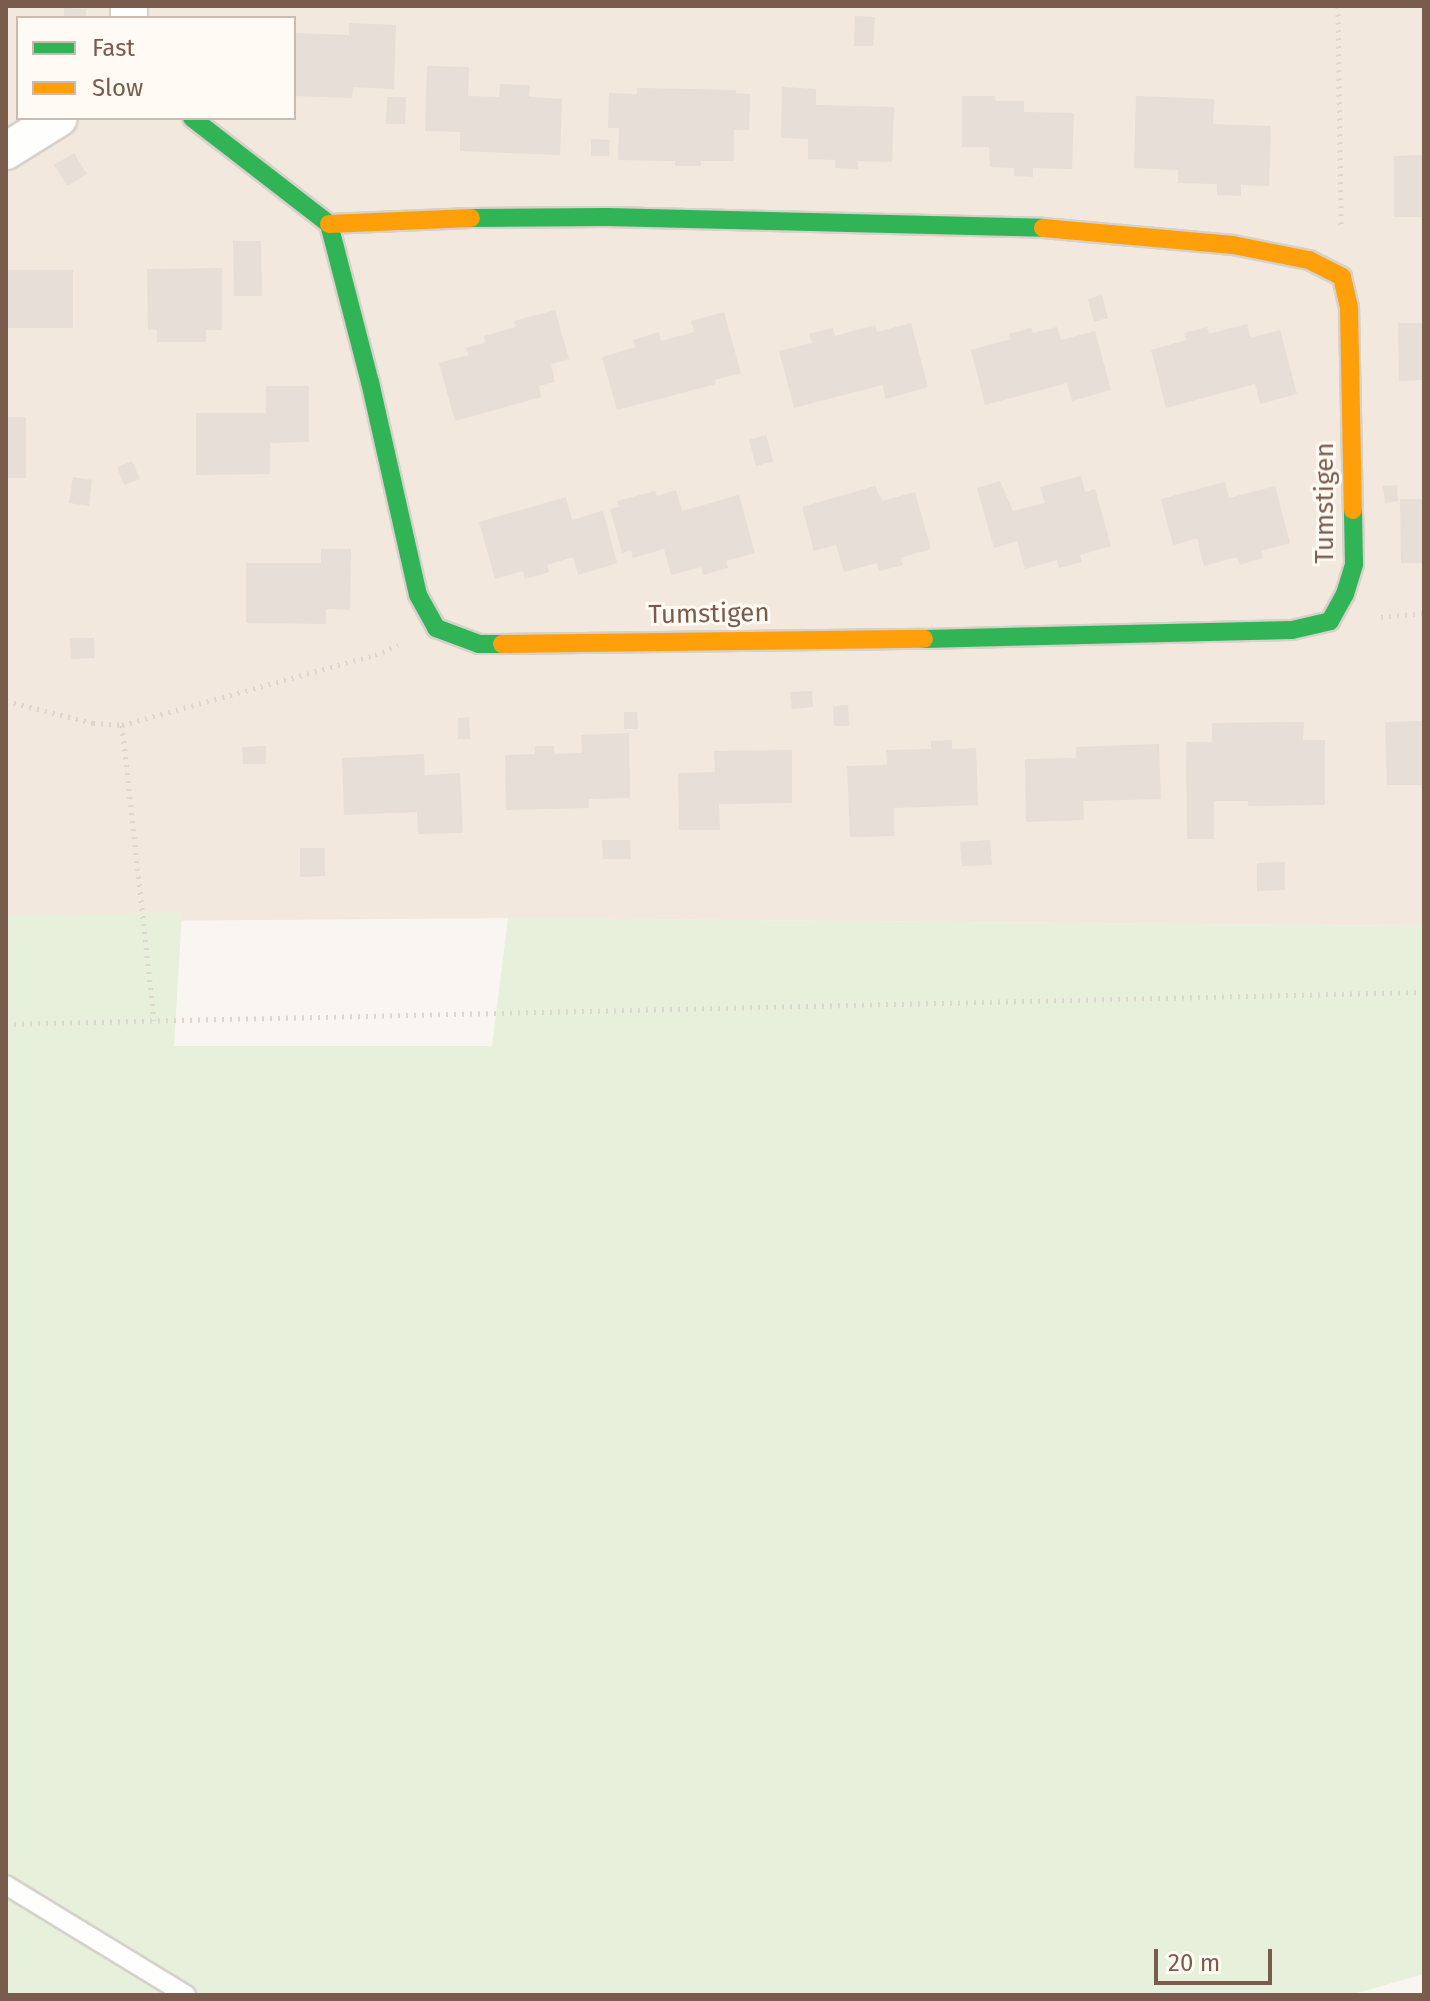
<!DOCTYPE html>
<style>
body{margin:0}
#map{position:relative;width:1430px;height:2001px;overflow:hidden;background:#f9f5f0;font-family:"Fira Sans",sans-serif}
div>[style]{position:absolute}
.residential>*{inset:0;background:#f2e8de}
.green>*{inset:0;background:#e7f0db}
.building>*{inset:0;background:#e6ded7}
.path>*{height:5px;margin-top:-2.5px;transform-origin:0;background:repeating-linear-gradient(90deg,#dcd5d0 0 2px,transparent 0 8px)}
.roads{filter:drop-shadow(2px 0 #d7d1cb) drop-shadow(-2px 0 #d7d1cb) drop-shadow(0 2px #d7d1cb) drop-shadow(0 -2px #d7d1cb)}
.lane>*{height:18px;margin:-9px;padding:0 9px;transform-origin:9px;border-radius:9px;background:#fefefd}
.street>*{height:36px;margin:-18px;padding:0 18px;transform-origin:18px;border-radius:18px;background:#fefefd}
.fast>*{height:18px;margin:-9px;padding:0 9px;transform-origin:9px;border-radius:9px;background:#30b455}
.slow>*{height:18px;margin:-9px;padding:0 9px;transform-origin:9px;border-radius:9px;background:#ff9f0a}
span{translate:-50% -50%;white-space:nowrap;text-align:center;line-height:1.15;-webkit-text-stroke:6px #fffaf3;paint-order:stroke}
.street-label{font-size:26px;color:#7a5c4d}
.frame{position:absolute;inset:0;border:8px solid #7a5c4d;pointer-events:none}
.legend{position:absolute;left:16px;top:16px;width:280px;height:104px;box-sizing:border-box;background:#fffaf3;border:2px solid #cabbb1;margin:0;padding:10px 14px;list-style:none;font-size:24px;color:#7a5c4d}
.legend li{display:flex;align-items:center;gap:16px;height:40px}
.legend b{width:40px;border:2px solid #cabbb1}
.scale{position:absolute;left:1154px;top:1949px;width:118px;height:36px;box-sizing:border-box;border:4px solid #7a5c4d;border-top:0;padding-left:10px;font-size:24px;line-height:28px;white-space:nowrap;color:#7a5c4d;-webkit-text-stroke:6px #fffaf3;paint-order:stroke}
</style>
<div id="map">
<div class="residential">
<i style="clip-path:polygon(evenodd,6px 6px,1424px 6px,1424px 926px,508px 918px,6px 922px,6px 6px,18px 18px,294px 18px,294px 118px,18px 118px,18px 18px)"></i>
</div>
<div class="green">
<i style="clip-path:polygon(182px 912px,174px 1046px,492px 1046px,508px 918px,1424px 926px,1424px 1974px,1350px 1995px,6px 1995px,6px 916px)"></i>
</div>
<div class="building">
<i style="clip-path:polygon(64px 8px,86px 9px,86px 18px,64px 18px)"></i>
<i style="clip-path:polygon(855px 16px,875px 17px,873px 46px,854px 46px)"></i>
<i style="clip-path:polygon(349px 23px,396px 25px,394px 89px,353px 87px,352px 98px,294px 96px,294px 33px,349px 35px)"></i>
<i style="clip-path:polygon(427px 66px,469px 67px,468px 96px,499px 97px,500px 84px,530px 85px,529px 97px,562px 99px,560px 155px,460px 151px,460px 132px,425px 131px)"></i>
<i style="clip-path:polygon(782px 87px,816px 89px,816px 105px,894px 107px,892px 162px,858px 161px,858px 169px,835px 168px,835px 160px,808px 159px,808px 139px,781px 138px)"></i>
<i style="clip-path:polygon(637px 88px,736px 90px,736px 93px,750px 94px,749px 130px,734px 130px,734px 161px,701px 161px,701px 166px,675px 166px,675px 161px,618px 160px,619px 128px,608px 128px,609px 93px,637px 94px)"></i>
<i style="clip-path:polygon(962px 96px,995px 96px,996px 101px,1024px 101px,1024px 112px,1074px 113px,1072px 169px,1033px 168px,1033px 177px,1014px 176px,1014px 168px,990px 167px,989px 147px,962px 147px)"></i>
<i style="clip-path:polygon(1136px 96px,1214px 99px,1213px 124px,1271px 126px,1269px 186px,1241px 185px,1241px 196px,1217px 195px,1217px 184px,1178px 183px,1178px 170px,1134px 168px)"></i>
<i style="clip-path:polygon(387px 97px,406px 97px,405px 124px,386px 124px)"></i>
<i style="clip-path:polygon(591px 139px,610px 140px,609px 156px,591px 156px)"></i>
<i style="clip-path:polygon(74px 153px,87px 174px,67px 186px,54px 165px)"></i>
<i style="clip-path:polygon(1424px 155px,1424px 217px,1394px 217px,1394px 156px)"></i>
<i style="clip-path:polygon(233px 241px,261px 241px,262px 296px,234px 296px)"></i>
<i style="clip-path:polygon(222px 268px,222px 330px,206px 330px,206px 342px,157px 342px,157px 330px,148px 330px,147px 269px)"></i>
<i style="clip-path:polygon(6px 270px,73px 270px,73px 328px,6px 328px)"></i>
<i style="clip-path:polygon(1102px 295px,1108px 318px,1094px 322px,1088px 299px)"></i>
<i style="clip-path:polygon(555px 310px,569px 359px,551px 364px,555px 382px,539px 386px,541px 397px,455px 421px,439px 363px,469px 355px,466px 348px,485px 343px,484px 336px,516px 327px,514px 321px)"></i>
<i style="clip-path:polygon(724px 312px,741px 373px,715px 380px,716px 384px,617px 410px,602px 357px,636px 347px,633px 340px,659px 332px,661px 341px,694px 332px,691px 321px)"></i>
<i style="clip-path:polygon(911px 323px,928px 387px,886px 399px,882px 385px,794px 408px,779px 351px,812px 343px,809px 334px,833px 328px,835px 336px,875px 325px,877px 332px)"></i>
<i style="clip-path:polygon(1398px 323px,1424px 323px,1424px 380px,1399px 381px)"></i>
<i style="clip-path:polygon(1247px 324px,1251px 338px,1280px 330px,1297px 394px,1260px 404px,1255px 384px,1166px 408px,1151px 350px,1186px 340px,1184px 333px,1207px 327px,1209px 334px)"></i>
<i style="clip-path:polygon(1057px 327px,1061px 340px,1095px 331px,1111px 390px,1072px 401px,1067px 383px,985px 405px,971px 350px,1011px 339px,1009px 334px,1031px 328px,1033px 333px)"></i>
<i style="clip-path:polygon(266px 386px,309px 386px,309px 442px,270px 443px,270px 474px,196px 475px,196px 413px,266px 413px)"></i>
<i style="clip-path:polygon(6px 417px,26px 417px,26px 478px,6px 478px)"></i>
<i style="clip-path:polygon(766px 435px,773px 461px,756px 466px,749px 440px)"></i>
<i style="clip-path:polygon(132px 461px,140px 479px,124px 485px,117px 467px)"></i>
<i style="clip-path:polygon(1081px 476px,1085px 492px,1095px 489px,1111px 546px,1080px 555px,1082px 562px,1059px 568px,1057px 560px,1025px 569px,1017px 541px,994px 548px,977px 488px,1000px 481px,1013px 511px,1045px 503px,1040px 487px)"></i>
<i style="clip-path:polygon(73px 477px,92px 480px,89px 506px,69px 503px)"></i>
<i style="clip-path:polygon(1225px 482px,1229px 498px,1275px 486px,1290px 543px,1261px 551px,1263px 558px,1240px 565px,1237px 557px,1204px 566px,1197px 538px,1173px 545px,1161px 499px)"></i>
<i style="clip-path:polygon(1397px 485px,1398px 501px,1385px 503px,1383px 486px)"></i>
<i style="clip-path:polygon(875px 486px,882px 501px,915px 492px,931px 549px,900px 558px,903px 565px,879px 571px,877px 563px,844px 572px,836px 545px,814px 551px,802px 507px)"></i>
<i style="clip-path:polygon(676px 490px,682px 511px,739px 495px,755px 553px,726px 561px,728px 568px,703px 575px,701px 567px,671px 575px,664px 549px,633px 558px,631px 550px,622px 553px,610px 509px,619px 507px,617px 501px,655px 491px,657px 496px)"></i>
<i style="clip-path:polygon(566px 497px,572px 520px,603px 511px,617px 563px,578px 575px,573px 557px,547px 565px,549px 572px,525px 579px,523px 571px,495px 579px,479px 522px)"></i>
<i style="clip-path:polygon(1400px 499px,1424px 499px,1424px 563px,1401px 563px)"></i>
<i style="clip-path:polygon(321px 549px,351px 549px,350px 610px,326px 609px,326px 624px,246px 623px,246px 563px,321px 563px)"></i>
<i style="clip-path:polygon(70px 638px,94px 638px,95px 658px,71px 659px)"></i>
<i style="clip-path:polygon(812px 691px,813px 707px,792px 709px,790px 692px)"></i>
<i style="clip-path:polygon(848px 705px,849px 726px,834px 726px,833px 706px)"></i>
<i style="clip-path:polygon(624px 712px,637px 712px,638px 729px,624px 729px)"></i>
<i style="clip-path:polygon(469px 717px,470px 739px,458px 739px,458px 718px)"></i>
<i style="clip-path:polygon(1424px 721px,1424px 785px,1387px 785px,1385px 722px)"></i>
<i style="clip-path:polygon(1304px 722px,1303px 740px,1325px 740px,1325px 805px,1248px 806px,1248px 801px,1214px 801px,1214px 839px,1187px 839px,1186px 742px,1212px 742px,1212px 723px)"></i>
<i style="clip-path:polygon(629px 733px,630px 798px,589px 799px,589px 808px,506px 810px,505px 755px,535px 754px,535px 746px,554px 746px,554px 754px,582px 753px,581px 735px)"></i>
<i style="clip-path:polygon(952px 740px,952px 749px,976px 748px,978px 805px,894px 808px,894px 836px,850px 837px,847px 766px,887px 765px,886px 750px,931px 749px,931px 741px)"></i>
<i style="clip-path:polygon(1159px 744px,1161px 799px,1083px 801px,1084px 820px,1026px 822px,1025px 759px,1076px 758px,1076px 747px)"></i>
<i style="clip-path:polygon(266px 746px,266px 764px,243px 764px,242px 747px)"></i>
<i style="clip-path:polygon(792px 750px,792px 803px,719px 804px,720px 830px,679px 830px,678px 773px,715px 772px,714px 751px)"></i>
<i style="clip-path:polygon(424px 754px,425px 775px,460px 773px,463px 833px,418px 834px,417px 812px,344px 815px,342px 758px)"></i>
<i style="clip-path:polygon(602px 840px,630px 840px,631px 859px,603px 859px)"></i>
<i style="clip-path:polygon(990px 840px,992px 865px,962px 866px,960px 842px)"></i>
<i style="clip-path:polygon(300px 848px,325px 848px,325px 876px,300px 877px)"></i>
<i style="clip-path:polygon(1285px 862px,1285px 890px,1257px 891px,1257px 863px)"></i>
</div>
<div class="path">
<i style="left:1338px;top:6px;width:223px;rotate:89.2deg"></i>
<i style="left:1381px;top:617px;width:43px;rotate:-5.3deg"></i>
<i style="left:6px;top:701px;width:90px;rotate:14.2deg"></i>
<i style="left:93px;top:723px;width:29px;rotate:4deg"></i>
<i style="left:122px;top:725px;width:263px;rotate:-15.5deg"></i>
<i style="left:375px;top:655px;width:25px;rotate:-23deg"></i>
<i style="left:122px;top:725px;width:297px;rotate:83.8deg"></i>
<i style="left:6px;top:1024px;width:1418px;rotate:-1.29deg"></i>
</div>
<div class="roads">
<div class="lane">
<i style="left:6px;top:1885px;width:211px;rotate:31.4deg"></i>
</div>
<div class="street">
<i style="left:129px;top:18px;width:12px;rotate:-90deg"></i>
<i style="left:6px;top:151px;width:62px;rotate:-31.9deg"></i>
</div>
<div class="fast">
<i style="left:192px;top:118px;width:173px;rotate:37.7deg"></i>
<i style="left:329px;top:224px;width:163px;rotate:75.5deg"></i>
<i style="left:370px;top:382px;width:218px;rotate:77.3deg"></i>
<i style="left:418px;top:595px;width:38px;rotate:61deg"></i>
<i style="left:436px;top:628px;width:46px;rotate:20.4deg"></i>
<i style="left:479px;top:644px;width:23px"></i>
<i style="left:471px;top:218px;width:136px;rotate:-0.4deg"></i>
<i style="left:607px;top:217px;width:436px;rotate:1.4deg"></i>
<i style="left:924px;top:639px;width:368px;rotate:-1.4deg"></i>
<i style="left:1292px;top:630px;width:39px;rotate:-13deg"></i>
<i style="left:1330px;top:621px;width:31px;rotate:-61deg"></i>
<i style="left:1345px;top:594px;width:31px;rotate:-73deg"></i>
<i style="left:1354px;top:564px;width:54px;rotate:-91.1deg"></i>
</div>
<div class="slow">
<i style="left:329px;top:224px;width:142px;rotate:-2.4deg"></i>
<i style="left:1043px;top:228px;width:191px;rotate:5.1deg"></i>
<i style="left:1233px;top:245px;width:77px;rotate:11.2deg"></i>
<i style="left:1309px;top:260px;width:37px;rotate:27deg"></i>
<i style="left:1342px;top:277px;width:32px;rotate:77deg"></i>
<i style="left:1349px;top:308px;width:202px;rotate:88.9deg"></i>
<i style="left:502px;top:644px;width:422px;rotate:-0.7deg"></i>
</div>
</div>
<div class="street-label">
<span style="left:1325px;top:503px;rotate:-90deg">Tumstigen</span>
<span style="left:709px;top:614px;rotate:-1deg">Tumstigen</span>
</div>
<div class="frame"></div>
<ul class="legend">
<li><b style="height:10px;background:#30b455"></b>Fast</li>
<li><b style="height:10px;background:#ff9f0a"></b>Slow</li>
</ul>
<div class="scale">20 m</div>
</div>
